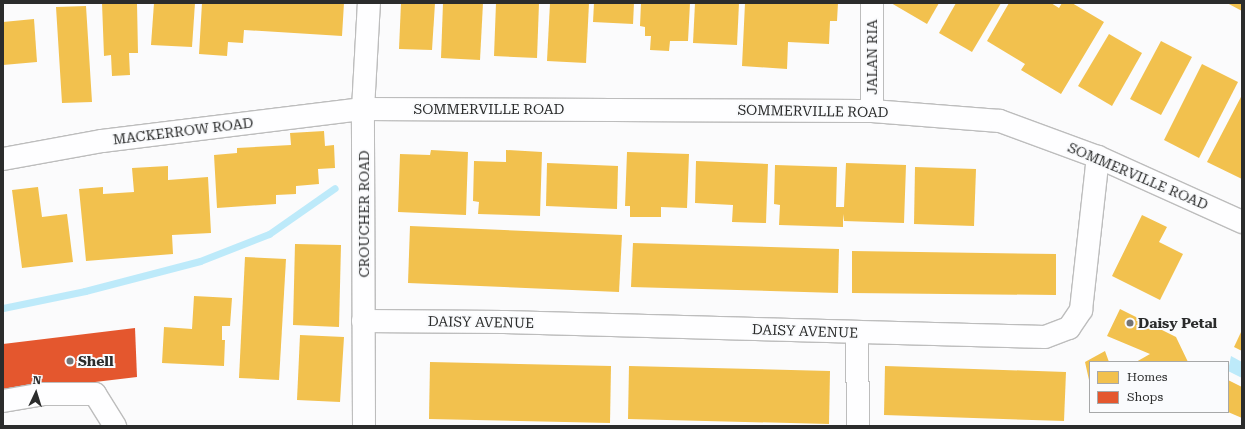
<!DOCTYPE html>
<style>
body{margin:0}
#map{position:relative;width:1245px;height:429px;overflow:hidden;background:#fbfbfc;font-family:"Roboto Serif",serif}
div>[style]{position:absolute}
.water>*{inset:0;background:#bdeafa}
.homes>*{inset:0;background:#f2c14e}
.shops>*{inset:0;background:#e4572e}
.stream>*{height:7px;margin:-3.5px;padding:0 3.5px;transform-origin:3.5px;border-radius:3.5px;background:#bdeafa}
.roads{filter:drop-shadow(1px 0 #bdbdbd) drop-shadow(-1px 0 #bdbdbd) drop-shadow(0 1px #bdbdbd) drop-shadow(0 -1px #bdbdbd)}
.minor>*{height:22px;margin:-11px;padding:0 11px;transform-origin:11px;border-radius:11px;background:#fefeff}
.dots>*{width:11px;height:11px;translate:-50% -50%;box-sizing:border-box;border:2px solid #fafbfd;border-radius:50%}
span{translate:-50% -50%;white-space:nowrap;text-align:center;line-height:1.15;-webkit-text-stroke:4px #fafbfd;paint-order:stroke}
.street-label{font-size:14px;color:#2b2c2c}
.poi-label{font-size:14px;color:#2b2c2c;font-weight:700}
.left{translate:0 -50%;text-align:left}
.frame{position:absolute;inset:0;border:4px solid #2b2c2c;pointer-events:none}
.legend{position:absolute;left:1089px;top:361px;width:140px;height:52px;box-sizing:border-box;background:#fafbfd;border:1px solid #a7a8a9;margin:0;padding:5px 7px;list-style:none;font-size:12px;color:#2b2c2c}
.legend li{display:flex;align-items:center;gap:8px;height:20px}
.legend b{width:20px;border:1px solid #a7a8a9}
.north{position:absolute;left:16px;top:373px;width:40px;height:40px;-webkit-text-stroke:3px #fafbfd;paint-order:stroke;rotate:4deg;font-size:11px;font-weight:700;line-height:16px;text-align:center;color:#2b2c2c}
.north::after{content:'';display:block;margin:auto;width:14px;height:18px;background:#2b2c2c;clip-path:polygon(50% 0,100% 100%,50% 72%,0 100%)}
</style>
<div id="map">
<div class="water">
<i style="clip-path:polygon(1231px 356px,1242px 362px,1242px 378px,1228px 371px)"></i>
</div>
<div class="homes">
<i style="clip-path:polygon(102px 3px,137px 3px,138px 53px,129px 53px,130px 75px,112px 76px,111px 55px,104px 56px)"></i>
<i style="clip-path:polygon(154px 3px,195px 3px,192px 47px,151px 45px)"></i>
<i style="clip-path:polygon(202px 3px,344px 3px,342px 36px,244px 30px,243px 43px,228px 42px,227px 56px,199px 54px)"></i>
<i style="clip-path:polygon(401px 3px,435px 3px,432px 50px,399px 49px)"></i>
<i style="clip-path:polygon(443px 3px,483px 3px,480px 60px,441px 58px)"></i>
<i style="clip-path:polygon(496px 3px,539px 3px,537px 58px,494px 56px)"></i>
<i style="clip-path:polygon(550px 3px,589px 3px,586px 63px,547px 61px)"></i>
<i style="clip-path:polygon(594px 3px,634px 3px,633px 24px,593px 22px)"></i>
<i style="clip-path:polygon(641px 3px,690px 3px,688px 41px,670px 41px,669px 51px,650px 50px,651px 36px,645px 36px,645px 27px,640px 26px)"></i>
<i style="clip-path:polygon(695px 3px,739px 3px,737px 45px,693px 43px)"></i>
<i style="clip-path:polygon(745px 3px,838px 3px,837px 21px,830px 21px,829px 44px,788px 42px,787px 69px,742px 66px)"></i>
<i style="clip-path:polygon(891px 3px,939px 3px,927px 24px)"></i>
<i style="clip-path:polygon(956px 3px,1001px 3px,972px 52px,939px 33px)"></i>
<i style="clip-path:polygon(1009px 3px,1051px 3px,1059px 8px,1062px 3px,1072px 3px,1104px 22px,1061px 94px,1021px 70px,1025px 64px,987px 41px)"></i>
<i style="clip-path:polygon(1227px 3px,1242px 3px,1242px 11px)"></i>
<i style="clip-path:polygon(86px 6px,92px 102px,62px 103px,56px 7px)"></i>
<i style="clip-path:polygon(34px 19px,37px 62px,3px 65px,3px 22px)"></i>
<i style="clip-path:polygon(1109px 34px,1142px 53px,1112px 106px,1078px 86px)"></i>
<i style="clip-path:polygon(1161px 41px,1192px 57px,1161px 115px,1130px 99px)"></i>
<i style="clip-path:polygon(1202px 64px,1238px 82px,1199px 158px,1164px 140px)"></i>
<i style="clip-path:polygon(1242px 95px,1242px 179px,1207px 162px)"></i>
<i style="clip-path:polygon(324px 131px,325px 146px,334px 145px,335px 168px,318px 169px,319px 184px,296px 186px,296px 194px,276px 195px,276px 204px,217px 208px,214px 155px,237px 153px,237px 148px,291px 145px,290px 133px)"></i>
<i style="clip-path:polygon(431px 150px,468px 152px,466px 215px,398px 212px,400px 154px,430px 155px)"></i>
<i style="clip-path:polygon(506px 150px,542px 152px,540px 216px,478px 214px,479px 202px,473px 201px,474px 161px,506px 162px)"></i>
<i style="clip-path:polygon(627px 152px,689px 154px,687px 208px,661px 207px,661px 217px,630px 217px,630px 206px,625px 206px)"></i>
<i style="clip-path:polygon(696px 161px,768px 164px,766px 223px,732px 222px,733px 205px,695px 203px)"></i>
<i style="clip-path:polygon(547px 163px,618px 166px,617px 209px,546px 206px)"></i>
<i style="clip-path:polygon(846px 163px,906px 165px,904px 223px,844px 221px,843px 214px,843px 227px,779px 225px,780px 205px,774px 204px,775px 165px,837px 167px,836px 207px,844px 207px)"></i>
<i style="clip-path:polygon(168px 166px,168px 180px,208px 177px,211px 233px,172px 235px,173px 254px,86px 261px,79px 189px,103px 187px,103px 194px,134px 192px,132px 168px)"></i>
<i style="clip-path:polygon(915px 167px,976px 169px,974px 226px,914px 224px)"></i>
<i style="clip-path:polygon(38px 187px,42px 217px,67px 214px,73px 262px,22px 268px,12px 190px)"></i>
<i style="clip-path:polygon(1142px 215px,1167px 227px,1159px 242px,1183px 254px,1160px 300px,1112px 276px)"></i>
<i style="clip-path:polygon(410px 226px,622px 235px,619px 292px,408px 283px)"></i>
<i style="clip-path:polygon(633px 243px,839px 249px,838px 293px,631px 287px)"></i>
<i style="clip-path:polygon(295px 244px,341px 245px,339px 327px,293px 325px)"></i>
<i style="clip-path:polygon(852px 251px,1056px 254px,1056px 295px,852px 293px)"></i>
<i style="clip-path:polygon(245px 257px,286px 259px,279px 380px,239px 378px)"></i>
<i style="clip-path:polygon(194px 296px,232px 298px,230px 326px,222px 326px,222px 340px,225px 340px,224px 366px,162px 363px,164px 327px,192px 329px)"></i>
<i style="clip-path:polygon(1120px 309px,1176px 337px,1188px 362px,1136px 362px,1150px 354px,1107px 336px)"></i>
<i style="clip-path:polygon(1242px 330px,1242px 351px,1234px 347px)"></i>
<i style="clip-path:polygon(300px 335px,344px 337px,340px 402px,297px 400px)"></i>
<i style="clip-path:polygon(1105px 351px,1109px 362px,1090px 362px,1089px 380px,1085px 362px)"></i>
<i style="clip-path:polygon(430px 362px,611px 366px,610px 423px,429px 419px)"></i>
<i style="clip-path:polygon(629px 366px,830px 371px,829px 424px,628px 419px)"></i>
<i style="clip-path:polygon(885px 366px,1066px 372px,1064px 421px,884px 415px)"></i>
<i style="clip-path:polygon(1228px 380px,1242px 387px,1242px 418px,1228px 412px)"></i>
</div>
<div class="shops">
<i style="clip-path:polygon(135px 328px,137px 377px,3px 393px,3px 344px)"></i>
</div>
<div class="stream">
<i style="left:3px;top:308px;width:84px;rotate:-11.7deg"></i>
<i style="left:85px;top:291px;width:119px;rotate:-14.6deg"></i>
<i style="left:200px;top:261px;width:74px;rotate:-21.4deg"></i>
<i style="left:269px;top:234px;width:80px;rotate:-34.9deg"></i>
</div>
<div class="roads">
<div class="minor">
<i style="left:872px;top:3px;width:108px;rotate:90deg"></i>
<i style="left:3px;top:159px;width:101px;rotate:-10.3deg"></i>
<i style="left:102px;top:141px;width:263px;rotate:-7deg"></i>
<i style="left:363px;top:109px;width:509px;rotate:0.23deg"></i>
<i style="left:872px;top:111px;width:128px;rotate:4.5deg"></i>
<i style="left:1000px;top:121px;width:104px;rotate:20.2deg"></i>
<i style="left:1098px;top:157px;width:158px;rotate:24.3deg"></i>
<i style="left:363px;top:321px;width:141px;rotate:0.4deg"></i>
<i style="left:504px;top:322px;width:541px;rotate:1.59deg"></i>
<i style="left:1045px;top:337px;width:26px;rotate:-21deg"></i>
<i style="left:1069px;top:328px;width:22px;rotate:-56deg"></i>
<i style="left:1081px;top:310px;width:154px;rotate:-83.7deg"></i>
<i style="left:857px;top:333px;width:93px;rotate:89.4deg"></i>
<i style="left:3px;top:401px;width:42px;rotate:-9.7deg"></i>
<i style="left:44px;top:394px;width:51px"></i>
<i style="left:95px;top:394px;width:38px;rotate:58deg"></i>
<i style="left:364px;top:426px;width:317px;rotate:-90.2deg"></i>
<i style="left:363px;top:109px;width:106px;rotate:-86.8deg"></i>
</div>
</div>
<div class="dots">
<i style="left:1130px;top:323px;background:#747475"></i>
<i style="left:70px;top:361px;background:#747475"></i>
</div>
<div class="street-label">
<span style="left:872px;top:57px;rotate:-90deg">JALAN RIA</span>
<span style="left:489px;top:109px">SOMMERVILLE ROAD</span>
<span style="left:813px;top:111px;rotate:1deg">SOMMERVILLE ROAD</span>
<span style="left:183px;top:131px;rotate:-7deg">MACKERROW ROAD</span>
<span style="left:1138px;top:176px;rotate:23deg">SOMMERVILLE ROAD</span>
<span style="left:364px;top:214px;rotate:-90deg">CROUCHER ROAD</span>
<span style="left:481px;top:322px;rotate:1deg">DAISY AVENUE</span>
<span style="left:805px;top:331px;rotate:2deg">DAISY AVENUE</span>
</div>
<div class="poi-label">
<span class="left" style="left:1138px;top:323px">Daisy Petal</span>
<span class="left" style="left:78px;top:361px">Shell</span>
</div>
<div class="frame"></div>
<ul class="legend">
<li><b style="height:11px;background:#f2c14e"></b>Homes</li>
<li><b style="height:11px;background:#e4572e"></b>Shops</li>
</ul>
<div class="north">N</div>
</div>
